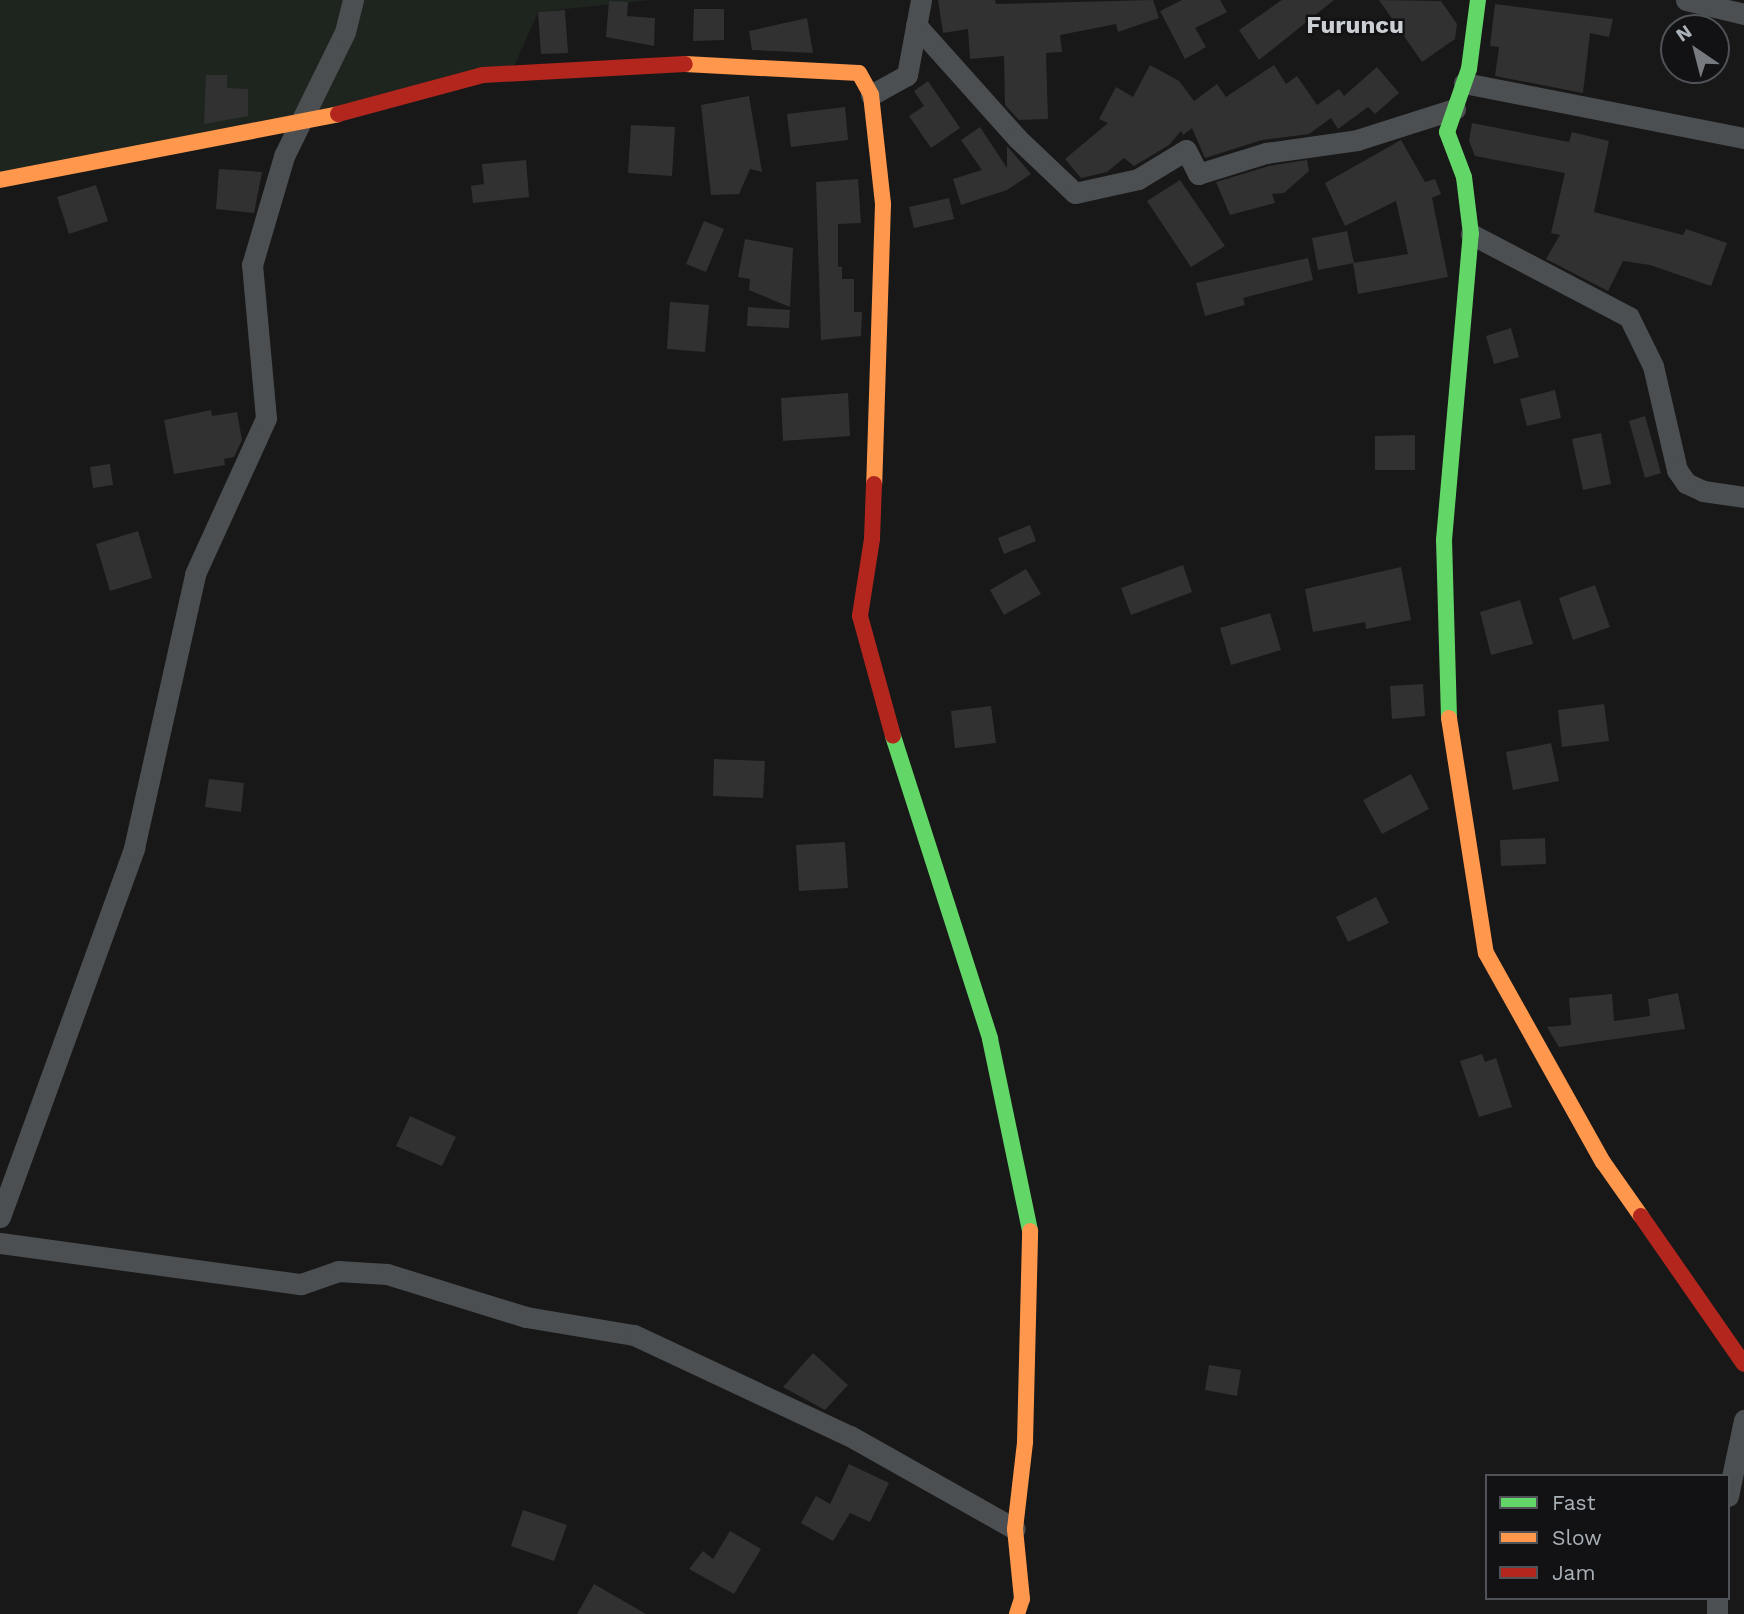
<!DOCTYPE html>
<style>
body{margin:0}
#map{position:relative;width:1744px;height:1614px;overflow:hidden;background:#181818;font-family:"Work Sans",sans-serif}
div>[style]{position:absolute}
.green>*{inset:0;background:#1e251e}
.building>*{inset:0;background:#313132}
.street>*{height:21px;margin:-10.5px;padding:0 10.5px;transform-origin:10.5px;border-radius:10.5px;background:#4c4f51}
.fast>*{height:16px;margin:-8px;padding:0 8px;transform-origin:8px;border-radius:8px;background:#63d668}
.slow>*{height:16px;margin:-8px;padding:0 8px;transform-origin:8px;border-radius:8px;background:#ff974d}
.jam>*{height:16px;margin:-8px;padding:0 8px;transform-origin:8px;border-radius:8px;background:#b3261e}
span{translate:-50% -50%;white-space:nowrap;text-align:center;line-height:1.15;-webkit-text-stroke:5px #121214;paint-order:stroke}
.quarter-label{font-size:24px;color:#cbcfd4;font-weight:700}
.legend{position:absolute;left:1485px;top:1474px;width:245px;height:126px;box-sizing:border-box;background:#121214;border:2px solid #4f5256;margin:0;padding:9px 12px;list-style:none;font-size:21px;color:#aab1b8}
.legend li{display:flex;align-items:center;gap:14px;height:35px}
.legend b{width:35px;border:2px solid #4f5256}
.north{position:absolute;left:1660px;top:14px;width:70px;height:70px;box-sizing:border-box;background:#121214;border:2px solid #4f5256;border-radius:50%;rotate:325deg;font-size:19px;font-weight:700;line-height:28px;text-align:center;color:#aab1b8}
.north::after{content:'';display:block;margin:auto;width:24px;height:32px;background:#777b80;clip-path:polygon(50% 0,100% 100%,50% 72%,0 100%)}
</style>
<div id="map">
<div class="green">
<i style="clip-path:polygon(0 0,650px 0,538px 12px,511px 73px,0 181px)"></i>
</div>
<div class="building">
<i style="clip-path:polygon(938px 0,995px 0,996px 4px,1153px 0,1159px 18px,1118px 32px,1116px 24px,1060px 35px,1062px 52px,1046px 53px,1048px 119px,1019px 120px,1005px 105px,1004px 56px,970px 59px,968px 29px,943px 33px)"></i>
<i style="clip-path:polygon(1182px 0,1220px 0,1227px 12px,1195px 28px,1206px 47px,1185px 59px,1160px 11px)"></i>
<i style="clip-path:polygon(1282px 0,1334px 0,1259px 60px,1239px 30px)"></i>
<i style="clip-path:polygon(1379px 0,1441px 1px,1457px 24px,1455px 39px,1422px 62px)"></i>
<i style="clip-path:polygon(609px 1px,628px 2px,627px 16px,655px 18px,654px 46px,606px 37px)"></i>
<i style="clip-path:polygon(1495px 4px,1613px 19px,1609px 37px,1590px 33px,1583px 93px,1495px 76px,1499px 47px,1490px 46px)"></i>
<i style="clip-path:polygon(694px 9px,724px 9px,724px 40px,693px 41px)"></i>
<i style="clip-path:polygon(565px 10px,568px 53px,541px 54px,538px 12px)"></i>
<i style="clip-path:polygon(807px 18px,813px 53px,752px 50px,749px 31px)"></i>
<i style="clip-path:polygon(1150px 65px,1179px 81px,1194px 101px,1217px 84px,1226px 97px,1274px 65px,1286px 84px,1297px 76px,1317px 105px,1339px 89px,1344px 96px,1377px 67px,1399px 93px,1375px 114px,1368px 107px,1338px 129px,1331px 118px,1309px 134px,1262px 140px,1205px 158px,1192px 128px,1183px 135px,1181px 131px,1169px 145px,1134px 166px,1124px 158px,1107px 172px,1081px 178px,1065px 159px,1108px 123px,1099px 119px,1116px 87px,1133px 97px)"></i>
<i style="clip-path:polygon(206px 75px,227px 75px,227px 88px,248px 89px,248px 116px,204px 124px)"></i>
<i style="clip-path:polygon(928px 81px,960px 128px,931px 148px,909px 116px,924px 106px,914px 91px)"></i>
<i style="clip-path:polygon(749px 96px,762px 172px,750px 169px,739px 194px,711px 195px,701px 105px)"></i>
<i style="clip-path:polygon(845px 107px,848px 140px,791px 147px,787px 114px)"></i>
<i style="clip-path:polygon(1472px 123px,1569px 142px,1572px 132px,1609px 141px,1594px 212px,1683px 235px,1686px 229px,1727px 243px,1711px 286px,1650px 265px,1623px 261px,1608px 291px,1546px 259px,1560px 235px,1551px 233px,1565px 173px,1475px 156px,1469px 141px)"></i>
<i style="clip-path:polygon(631px 125px,675px 127px,672px 176px,628px 173px)"></i>
<i style="clip-path:polygon(980px 127px,1007px 168px,1007px 146px,1031px 174px,1007px 190px,961px 205px,953px 179px,982px 170px,961px 140px)"></i>
<i style="clip-path:polygon(1401px 140px,1425px 182px,1435px 179px,1441px 194px,1432px 198px,1448px 277px,1358px 294px,1353px 263px,1408px 254px,1396px 201px,1345px 226px,1325px 183px)"></i>
<i style="clip-path:polygon(526px 160px,529px 197px,473px 203px,471px 186px,484px 184px,482px 164px)"></i>
<i style="clip-path:polygon(1307px 160px,1309px 171px,1284px 193px,1272px 194px,1275px 203px,1230px 215px,1216px 182px,1269px 166px)"></i>
<i style="clip-path:polygon(219px 169px,262px 172px,254px 213px,216px 209px)"></i>
<i style="clip-path:polygon(858px 179px,861px 223px,838px 224px,838px 267px,842px 267px,842px 279px,854px 279px,854px 312px,862px 312px,861px 336px,821px 340px,816px 182px)"></i>
<i style="clip-path:polygon(1180px 180px,1225px 246px,1191px 267px,1147px 201px)"></i>
<i style="clip-path:polygon(96px 185px,108px 221px,69px 234px,57px 197px)"></i>
<i style="clip-path:polygon(949px 198px,954px 219px,914px 228px,909px 207px)"></i>
<i style="clip-path:polygon(704px 221px,724px 229px,706px 272px,686px 264px)"></i>
<i style="clip-path:polygon(1347px 231px,1354px 263px,1318px 270px,1312px 238px)"></i>
<i style="clip-path:polygon(745px 239px,793px 248px,790px 307px,749px 290px,750px 279px,738px 277px)"></i>
<i style="clip-path:polygon(1308px 258px,1313px 280px,1243px 298px,1245px 305px,1205px 316px,1196px 283px)"></i>
<i style="clip-path:polygon(670px 302px,709px 305px,705px 352px,667px 349px)"></i>
<i style="clip-path:polygon(748px 307px,790px 310px,789px 328px,747px 326px)"></i>
<i style="clip-path:polygon(1511px 328px,1519px 357px,1494px 364px,1486px 336px)"></i>
<i style="clip-path:polygon(1555px 390px,1561px 418px,1527px 426px,1520px 399px)"></i>
<i style="clip-path:polygon(848px 393px,850px 436px,783px 441px,781px 398px)"></i>
<i style="clip-path:polygon(211px 410px,212px 416px,237px 412px,242px 440px,234px 457px,224px 459px,225px 465px,174px 474px,164px 420px)"></i>
<i style="clip-path:polygon(1645px 416px,1661px 473px,1645px 478px,1629px 421px)"></i>
<i style="clip-path:polygon(1601px 433px,1611px 484px,1583px 490px,1572px 439px)"></i>
<i style="clip-path:polygon(1415px 435px,1415px 470px,1375px 470px,1375px 436px)"></i>
<i style="clip-path:polygon(110px 464px,113px 485px,93px 488px,90px 467px)"></i>
<i style="clip-path:polygon(1030px 525px,1036px 541px,1004px 554px,998px 538px)"></i>
<i style="clip-path:polygon(138px 531px,152px 578px,110px 591px,96px 544px)"></i>
<i style="clip-path:polygon(1183px 565px,1192px 592px,1131px 615px,1121px 588px)"></i>
<i style="clip-path:polygon(1401px 567px,1411px 620px,1366px 629px,1365px 622px,1313px 632px,1305px 589px)"></i>
<i style="clip-path:polygon(1026px 569px,1041px 594px,1004px 615px,990px 590px)"></i>
<i style="clip-path:polygon(1595px 585px,1610px 627px,1573px 640px,1559px 598px)"></i>
<i style="clip-path:polygon(1520px 600px,1533px 644px,1491px 655px,1480px 612px)"></i>
<i style="clip-path:polygon(1270px 613px,1281px 650px,1231px 665px,1220px 628px)"></i>
<i style="clip-path:polygon(1423px 684px,1425px 716px,1392px 719px,1390px 686px)"></i>
<i style="clip-path:polygon(1604px 704px,1609px 741px,1562px 747px,1558px 710px)"></i>
<i style="clip-path:polygon(991px 706px,996px 743px,955px 748px,951px 711px)"></i>
<i style="clip-path:polygon(1551px 743px,1559px 781px,1513px 790px,1506px 752px)"></i>
<i style="clip-path:polygon(714px 759px,765px 761px,763px 798px,713px 796px)"></i>
<i style="clip-path:polygon(1411px 774px,1429px 809px,1382px 834px,1363px 800px)"></i>
<i style="clip-path:polygon(209px 779px,244px 783px,241px 812px,205px 807px)"></i>
<i style="clip-path:polygon(1545px 838px,1546px 864px,1501px 866px,1500px 840px)"></i>
<i style="clip-path:polygon(845px 842px,848px 888px,799px 891px,796px 845px)"></i>
<i style="clip-path:polygon(1376px 897px,1389px 923px,1348px 942px,1336px 917px)"></i>
<i style="clip-path:polygon(1678px 993px,1685px 1029px,1559px 1047px,1547px 1027px,1571px 1025px,1569px 998px,1612px 994px,1614px 1021px,1650px 1016px,1648px 999px)"></i>
<i style="clip-path:polygon(1482px 1054px,1485px 1062px,1496px 1058px,1512px 1107px,1479px 1117px,1460px 1061px)"></i>
<i style="clip-path:polygon(410px 1116px,456px 1137px,442px 1166px,396px 1146px)"></i>
<i style="clip-path:polygon(813px 1353px,848px 1385px,825px 1410px,783px 1387px)"></i>
<i style="clip-path:polygon(1209px 1365px,1241px 1370px,1237px 1396px,1205px 1390px)"></i>
<i style="clip-path:polygon(849px 1464px,889px 1483px,870px 1522px,850px 1513px,833px 1541px,801px 1523px,816px 1496px,830px 1504px)"></i>
<i style="clip-path:polygon(523px 1510px,567px 1525px,554px 1561px,511px 1546px)"></i>
<i style="clip-path:polygon(730px 1531px,761px 1549px,734px 1594px,689px 1569px,703px 1551px,713px 1559px)"></i>
<i style="clip-path:polygon(594px 1584px,646px 1614px,577px 1614px)"></i>
</div>
<div class="street">
<i style="left:1686px;top:0;width:60px;rotate:13.6deg"></i>
<i style="left:916px;top:25px;width:152px;rotate:48.2deg"></i>
<i style="left:1017px;top:138px;width:80px;rotate:43.5deg"></i>
<i style="left:1075px;top:193px;width:65px;rotate:-12.5deg"></i>
<i style="left:1138px;top:179px;width:56px;rotate:-31.1deg"></i>
<i style="left:1186px;top:150px;width:27px;rotate:63deg"></i>
<i style="left:1198px;top:174px;width:71px;rotate:-17.2deg"></i>
<i style="left:1266px;top:153px;width:92px;rotate:-8.1deg"></i>
<i style="left:1357px;top:140px;width:103px;rotate:-17.6deg"></i>
<i style="left:1464px;top:83px;width:285px;rotate:11.1deg"></i>
<i style="left:871px;top:95px;width:41px;rotate:-29.1deg"></i>
<i style="left:907px;top:75px;width:76px;rotate:-79.4deg"></i>
<i style="left:1471px;top:234px;width:178px;rotate:27.7deg"></i>
<i style="left:1629px;top:317px;width:55px;rotate:63.9deg"></i>
<i style="left:1653px;top:366px;width:107px;rotate:77deg"></i>
<i style="left:1677px;top:470px;width:16px;rotate:55deg"></i>
<i style="left:1686px;top:483px;width:19px;rotate:25deg"></i>
<i style="left:1703px;top:491px;width:41px;rotate:8.3deg"></i>
<i style="left:0;top:1217px;width:393px;rotate:-70deg"></i>
<i style="left:134px;top:848px;width:281px;rotate:-77.4deg"></i>
<i style="left:195px;top:574px;width:171px;rotate:-65.5deg"></i>
<i style="left:266px;top:418px;width:154px;rotate:-95.2deg"></i>
<i style="left:252px;top:265px;width:114px;rotate:-73.6deg"></i>
<i style="left:284px;top:156px;width:138px;rotate:-63.8deg"></i>
<i style="left:345px;top:32px;width:33px;rotate:-76deg"></i>
<i style="left:0;top:1243px;width:304px;rotate:7.8deg"></i>
<i style="left:301px;top:1284px;width:39px;rotate:-19deg"></i>
<i style="left:338px;top:1271px;width:49px;rotate:3.5deg"></i>
<i style="left:387px;top:1274px;width:145px;rotate:17.2deg"></i>
<i style="left:526px;top:1317px;width:109px;rotate:9.5deg"></i>
<i style="left:634px;top:1335px;width:238px;rotate:25.1deg"></i>
<i style="left:850px;top:1436px;width:189px;rotate:29.4deg"></i>
<i style="left:1728px;top:1496px;width:78px;rotate:-78.1deg"></i>
<i style="left:1717px;top:1614px;width:16px;rotate:-90deg"></i>
</div>
<div class="fast">
<i style="left:1449px;top:718px;width:178px;rotate:-91.6deg"></i>
<i style="left:1444px;top:540px;width:307px;rotate:-85deg"></i>
<i style="left:1471px;top:234px;width:57px;rotate:-97deg"></i>
<i style="left:1464px;top:177px;width:48px;rotate:-110.7deg"></i>
<i style="left:1447px;top:132px;width:67px;rotate:-70.8deg"></i>
<i style="left:1469px;top:69px;width:70px;rotate:-82.6deg"></i>
<i style="left:893px;top:736px;width:318px;rotate:72.2deg"></i>
<i style="left:990px;top:1039px;width:196px;rotate:78.2deg"></i>
</div>
<div class="slow">
<i style="left:685px;top:64px;width:174px;rotate:3deg"></i>
<i style="left:859px;top:73px;width:25px;rotate:61deg"></i>
<i style="left:871px;top:95px;width:110px;rotate:83.7deg"></i>
<i style="left:883px;top:204px;width:280px;rotate:91.8deg"></i>
<i style="left:0;top:180px;width:344px;rotate:-11deg"></i>
<i style="left:1449px;top:718px;width:238px;rotate:81.1deg"></i>
<i style="left:1486px;top:953px;width:240px;rotate:60.8deg"></i>
<i style="left:1603px;top:1162px;width:66px;rotate:54.9deg"></i>
<i style="left:1017px;top:1614px;width:16px;rotate:-72deg"></i>
<i style="left:1022px;top:1599px;width:70px;rotate:-95.7deg"></i>
<i style="left:1015px;top:1529px;width:88px;rotate:-83.4deg"></i>
<i style="left:1025px;top:1442px;width:211px;rotate:-88.6deg"></i>
</div>
<div class="jam">
<i style="left:338px;top:114px;width:150px;rotate:-15.1deg"></i>
<i style="left:483px;top:75px;width:202px;rotate:-3.1deg"></i>
<i style="left:874px;top:484px;width:55px;rotate:92.1deg"></i>
<i style="left:872px;top:539px;width:78px;rotate:98.9deg"></i>
<i style="left:860px;top:616px;width:124px;rotate:74.6deg"></i>
<i style="left:1641px;top:1216px;width:180px;rotate:55.2deg"></i>
</div>
<div class="quarter-label">
<span style="left:1355px;top:26px">Furuncu</span>
</div>
<ul class="legend">
<li><b style="height:9px;background:#63d668"></b>Fast</li>
<li><b style="height:9px;background:#ff974d"></b>Slow</li>
<li><b style="height:9px;background:#b3261e"></b>Jam</li>
</ul>
<div class="north">N</div>
</div>
